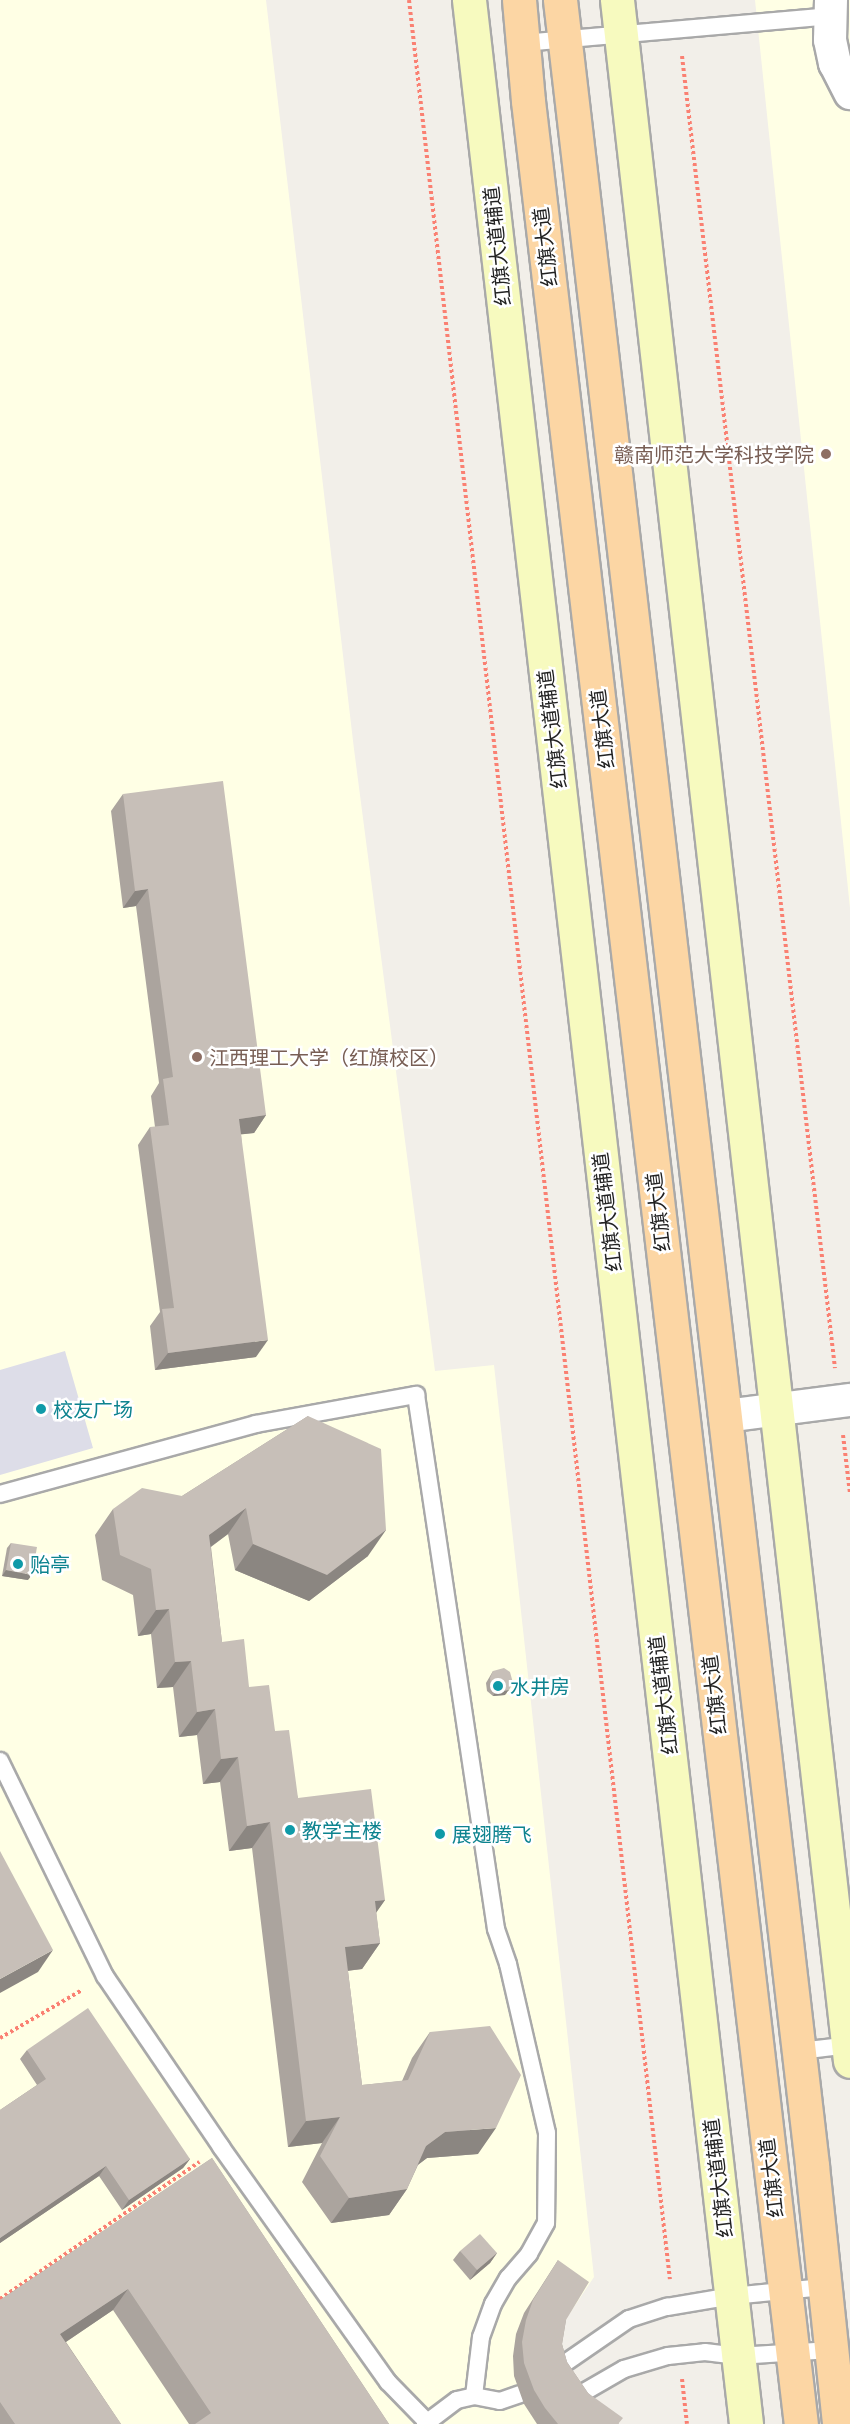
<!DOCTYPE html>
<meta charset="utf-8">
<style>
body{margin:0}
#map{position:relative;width:850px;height:2424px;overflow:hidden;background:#f2efe9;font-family:"Open Sans","Noto Sans SC",sans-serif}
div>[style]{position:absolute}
.education>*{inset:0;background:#ffffe5}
.plaza>*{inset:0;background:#dddde8}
.path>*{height:4px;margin-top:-2px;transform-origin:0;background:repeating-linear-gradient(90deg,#fa8072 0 3px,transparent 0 6px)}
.roads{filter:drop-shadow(2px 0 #a9a9a9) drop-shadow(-2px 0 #a9a9a9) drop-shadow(0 2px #a9a9a9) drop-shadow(0 -2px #a9a9a9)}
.service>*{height:16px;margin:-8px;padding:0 8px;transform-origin:8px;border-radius:8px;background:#fff}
.minor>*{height:32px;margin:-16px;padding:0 16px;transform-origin:16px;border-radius:16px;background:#fff}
.secondary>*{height:33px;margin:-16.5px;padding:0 16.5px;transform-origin:16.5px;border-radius:16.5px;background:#f7fabf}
.primary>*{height:33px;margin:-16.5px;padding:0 16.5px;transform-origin:16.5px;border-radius:16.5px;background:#fcd6a4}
.wall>*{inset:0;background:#aba49e}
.shaded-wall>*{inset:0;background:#8b8681}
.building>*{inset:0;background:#c7bfb8}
.dots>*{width:16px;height:16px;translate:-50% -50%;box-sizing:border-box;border:3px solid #fff;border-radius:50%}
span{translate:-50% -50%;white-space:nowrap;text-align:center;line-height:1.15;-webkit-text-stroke:5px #fff;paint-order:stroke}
.street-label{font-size:20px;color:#222}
.education-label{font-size:20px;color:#785e54}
.right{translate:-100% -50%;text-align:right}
.left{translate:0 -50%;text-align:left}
.culture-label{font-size:20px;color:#0d838f}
</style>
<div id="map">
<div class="education">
<i style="clip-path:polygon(0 0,266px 0,354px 749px,435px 1371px,494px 1365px,594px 2277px,556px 2334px,553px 2347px,601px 2424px,0 2424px)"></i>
<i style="clip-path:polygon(755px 0,850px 0,850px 908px)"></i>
</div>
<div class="plaza">
<i style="clip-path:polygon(65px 1351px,93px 1448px,0 1475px,0 1370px)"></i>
</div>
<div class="path">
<i style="left:409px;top:0;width:2294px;rotate:83.47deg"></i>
<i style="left:682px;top:56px;width:1321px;rotate:83.35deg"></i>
<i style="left:843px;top:1435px;width:59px;rotate:83.2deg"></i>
<i style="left:0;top:2038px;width:95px;rotate:-30.3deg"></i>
<i style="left:0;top:2299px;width:242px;rotate:-34.5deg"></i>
<i style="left:682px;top:2379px;width:45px;rotate:83.7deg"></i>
</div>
<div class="roads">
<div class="service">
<i style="left:523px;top:43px;width:307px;rotate:-5deg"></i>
<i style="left:0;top:1494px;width:265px;rotate:-15.3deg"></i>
<i style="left:256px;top:1424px;width:163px;rotate:-10.3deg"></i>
<i style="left:416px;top:1395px;width:540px;rotate:81.48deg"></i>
<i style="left:496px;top:1929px;width:37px;rotate:71deg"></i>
<i style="left:508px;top:1964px;width:173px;rotate:77deg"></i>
<i style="left:547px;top:2133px;width:90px;rotate:90.6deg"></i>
<i style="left:546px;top:2223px;width:35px;rotate:119deg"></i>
<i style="left:529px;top:2254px;width:32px;rotate:131deg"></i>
<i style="left:508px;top:2278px;width:30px;rotate:120deg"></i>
<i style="left:493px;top:2304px;width:35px;rotate:110deg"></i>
<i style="left:481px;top:2337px;width:59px;rotate:96.8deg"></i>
<i style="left:0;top:1761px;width:239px;rotate:64deg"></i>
<i style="left:105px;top:1976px;width:207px;rotate:55.8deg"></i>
<i style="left:221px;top:2147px;width:288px;rotate:54.6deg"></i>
<i style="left:388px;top:2382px;width:54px;rotate:45.7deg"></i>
<i style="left:799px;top:2051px;width:51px;rotate:-6.7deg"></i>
<i style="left:555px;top:2370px;width:90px;rotate:-34.6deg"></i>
<i style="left:629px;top:2319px;width:40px;rotate:-18deg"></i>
<i style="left:667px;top:2307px;width:66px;rotate:-9.6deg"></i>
<i style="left:732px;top:2296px;width:92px;rotate:-5.6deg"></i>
<i style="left:572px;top:2399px;width:60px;rotate:-30deg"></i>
<i style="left:624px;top:2369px;width:46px;rotate:-16.5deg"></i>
<i style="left:668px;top:2356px;width:37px;rotate:-6deg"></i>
<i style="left:705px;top:2352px;width:33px;rotate:7deg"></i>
<i style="left:738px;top:2356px;width:93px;rotate:-3.7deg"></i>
<i style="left:425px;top:2424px;width:40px;rotate:-37deg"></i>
<i style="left:457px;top:2400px;width:17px;rotate:-13deg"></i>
<i style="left:474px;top:2396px;width:26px;rotate:11deg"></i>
<i style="left:500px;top:2401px;width:21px;rotate:-19deg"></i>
</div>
<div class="minor">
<i style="left:831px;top:0;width:40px;rotate:91.4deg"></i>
<i style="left:830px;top:40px;width:24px;rotate:78deg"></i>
<i style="left:835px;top:63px;width:34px;rotate:63deg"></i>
<i style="left:725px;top:1416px;width:126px;rotate:-7.3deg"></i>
</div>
<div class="secondary">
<i style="left:469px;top:0;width:2440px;rotate:83.48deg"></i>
<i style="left:617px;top:0;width:2074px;rotate:83.55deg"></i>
</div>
<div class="primary">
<i style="left:519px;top:0;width:101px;rotate:84.9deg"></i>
<i style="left:528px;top:101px;width:2339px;rotate:83.3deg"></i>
<i style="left:560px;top:0;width:2181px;rotate:83.36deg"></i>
<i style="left:812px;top:2166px;width:259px;rotate:84deg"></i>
</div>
</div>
<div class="wall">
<i style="clip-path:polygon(123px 794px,266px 1115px,254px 1133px,241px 1134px,256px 1357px,155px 1370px,150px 1326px,160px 1312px,138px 1145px,150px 1127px,155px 1127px,151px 1096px,159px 1083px,136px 906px,123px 908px,111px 811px)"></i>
<i style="clip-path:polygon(308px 1416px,368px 1556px,309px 1601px,235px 1570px,228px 1534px,211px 1547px,222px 1642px,275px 1731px,298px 1798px,385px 1900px,376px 1912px,380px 1943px,362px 1969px,348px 1971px,362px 2085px,402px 2081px,412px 2058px,430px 2032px,478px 2154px,427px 2158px,418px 2165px,407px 2189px,389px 2215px,331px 2223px,302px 2182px,322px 2143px,288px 2147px,252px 1848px,229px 1851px,220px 1782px,203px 1784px,197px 1735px,179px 1737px,173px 1687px,157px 1688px,151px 1634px,138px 1636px,133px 1595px,102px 1580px,95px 1535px,113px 1509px,182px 1496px)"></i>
<i style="clip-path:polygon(11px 1543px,28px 1580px,2px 1576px,7px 1548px)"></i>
<i style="clip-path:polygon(493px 1671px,505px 1695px,493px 1696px,487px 1691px,486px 1683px)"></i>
<i style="clip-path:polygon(27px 2050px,190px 2159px,183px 2168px,122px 2210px,99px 2176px,0 2243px,0 2110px,37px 2085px,20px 2059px)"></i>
<i style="clip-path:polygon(212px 2158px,389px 2424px,189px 2424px,113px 2310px,66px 2342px,121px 2424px,0 2424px,0 2300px)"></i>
<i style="clip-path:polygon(460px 2251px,497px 2253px,490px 2263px,470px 2280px,453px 2260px)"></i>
<i style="clip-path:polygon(558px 2260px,566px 2320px,562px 2344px,567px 2362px,588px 2393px,619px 2424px,537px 2424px,524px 2404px,514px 2376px,513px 2356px,516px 2334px,524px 2313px)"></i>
</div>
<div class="shaded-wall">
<i style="clip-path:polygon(148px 889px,136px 906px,123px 908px,135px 891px)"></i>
<i style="clip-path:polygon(266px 1115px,254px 1133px,227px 1136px,239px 1119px)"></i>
<i style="clip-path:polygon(268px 1340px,256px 1357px,155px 1370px,168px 1353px)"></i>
<i style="clip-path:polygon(246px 1508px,228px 1534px,191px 1561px,209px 1535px)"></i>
<i style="clip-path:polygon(386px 1530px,368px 1556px,309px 1601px,235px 1570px,253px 1544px)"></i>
<i style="clip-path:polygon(6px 1570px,32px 1575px,28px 1580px,2px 1576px)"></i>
<i style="clip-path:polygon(169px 1609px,151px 1634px,138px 1636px,156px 1610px)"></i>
<i style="clip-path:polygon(191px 1661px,173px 1687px,157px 1688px,175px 1662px)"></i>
<i style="clip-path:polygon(509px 1690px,505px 1695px,493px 1696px,496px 1691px)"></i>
<i style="clip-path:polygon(215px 1709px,197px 1735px,179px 1737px,197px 1712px)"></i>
<i style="clip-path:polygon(238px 1757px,220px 1782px,203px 1784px,221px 1759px)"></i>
<i style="clip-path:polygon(270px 1822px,252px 1848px,229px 1851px,247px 1826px)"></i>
<i style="clip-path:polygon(385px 1900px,367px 1926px,375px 1901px)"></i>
<i style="clip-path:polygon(380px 1943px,362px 1969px,327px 1973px,345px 1947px)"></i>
<i style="clip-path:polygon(53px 1950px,38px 1972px,0 1993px,0 1979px)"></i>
<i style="clip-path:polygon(340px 2117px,322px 2143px,288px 2147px,306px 2121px)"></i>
<i style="clip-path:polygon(496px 2128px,478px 2154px,427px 2158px,408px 2172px,426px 2146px,445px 2132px)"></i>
<i style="clip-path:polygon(190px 2159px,183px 2168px,122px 2210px,129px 2200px)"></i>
<i style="clip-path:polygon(106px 2166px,99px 2176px,0 2243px,0 2238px)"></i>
<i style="clip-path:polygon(407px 2189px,389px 2215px,331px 2223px,349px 2198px)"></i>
<i style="clip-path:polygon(497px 2253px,490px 2263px,470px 2280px,477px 2270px)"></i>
<i style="clip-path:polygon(128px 2289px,113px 2310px,45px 2356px,60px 2334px)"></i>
</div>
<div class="building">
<i style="clip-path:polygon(223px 781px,266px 1115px,239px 1119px,268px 1340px,168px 1353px,162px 1309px,174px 1308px,150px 1127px,169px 1125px,163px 1079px,173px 1077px,148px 889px,135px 891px,123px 794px)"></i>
<i style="clip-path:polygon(308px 1416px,381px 1449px,386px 1530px,327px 1575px,253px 1544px,246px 1508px,209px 1535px,222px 1642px,244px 1639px,249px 1687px,269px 1685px,275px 1731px,289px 1730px,298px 1798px,371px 1789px,385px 1900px,375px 1901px,380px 1943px,345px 1947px,362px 2085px,408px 2080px,430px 2032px,490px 2026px,521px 2075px,496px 2128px,445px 2132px,426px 2146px,407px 2189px,349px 2198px,320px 2156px,340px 2117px,306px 2121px,270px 1822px,247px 1826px,238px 1757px,221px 1759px,215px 1709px,197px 1712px,191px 1661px,175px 1662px,169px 1609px,156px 1610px,151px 1569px,120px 1555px,113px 1509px,142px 1488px,182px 1496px)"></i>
<i style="clip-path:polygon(11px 1543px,37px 1547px,32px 1575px,6px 1570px)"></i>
<i style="clip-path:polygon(504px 1668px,510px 1672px,513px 1683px,509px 1690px,496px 1691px,491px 1686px,490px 1678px,493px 1671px)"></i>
<i style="clip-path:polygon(0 1851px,53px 1950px,0 1979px)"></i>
<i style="clip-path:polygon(88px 2008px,190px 2159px,129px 2200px,106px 2166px,0 2238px,0 2110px,46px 2079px,27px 2050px)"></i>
<i style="clip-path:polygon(212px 2158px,389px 2424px,195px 2424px,211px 2413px,128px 2289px,60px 2334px,121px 2424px,15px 2424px,0 2402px,0 2300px)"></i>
<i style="clip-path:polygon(480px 2234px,497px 2253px,477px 2270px,460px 2251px)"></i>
<i style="clip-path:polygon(558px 2260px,589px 2282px,566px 2320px,562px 2344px,567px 2362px,588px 2393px,623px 2418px,618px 2424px,558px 2424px,545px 2408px,534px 2390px,524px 2363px,522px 2342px,526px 2320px,533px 2300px)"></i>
</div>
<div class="dots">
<i style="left:826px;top:454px;background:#8d6e63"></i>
<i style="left:197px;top:1057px;background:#8d6e63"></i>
<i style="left:41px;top:1409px;background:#0f9aa8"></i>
<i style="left:18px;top:1564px;background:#0f9aa8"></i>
<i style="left:498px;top:1686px;background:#0f9aa8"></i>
<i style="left:290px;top:1830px;background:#0f9aa8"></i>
<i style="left:440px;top:1834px;background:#0f9aa8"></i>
</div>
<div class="street-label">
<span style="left:497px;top:246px;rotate:-96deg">红旗大道辅道</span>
<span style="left:545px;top:247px;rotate:-97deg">红旗大道</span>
<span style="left:552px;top:729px;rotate:-97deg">红旗大道辅道</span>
<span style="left:602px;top:729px;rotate:-97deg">红旗大道</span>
<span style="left:607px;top:1212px;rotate:-97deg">红旗大道辅道</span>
<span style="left:658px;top:1212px;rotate:-97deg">红旗大道</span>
<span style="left:663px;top:1695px;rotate:-97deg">红旗大道辅道</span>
<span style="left:714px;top:1695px;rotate:-97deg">红旗大道</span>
<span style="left:718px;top:2178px;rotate:-97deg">红旗大道辅道</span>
<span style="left:771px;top:2178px;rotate:-97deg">红旗大道</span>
</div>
<div class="education-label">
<span class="right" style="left:814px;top:454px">赣南师范大学科技学院</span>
<span class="left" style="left:209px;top:1057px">江西理工大学（红旗校区）</span>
</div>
<div class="culture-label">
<span class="left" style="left:53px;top:1409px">校友广场</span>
<span class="left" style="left:30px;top:1564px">贻亭</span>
<span class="left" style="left:510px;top:1686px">水井房</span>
<span class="left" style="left:302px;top:1830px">教学主楼</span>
<span class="left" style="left:452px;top:1834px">展翅腾飞</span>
</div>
</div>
